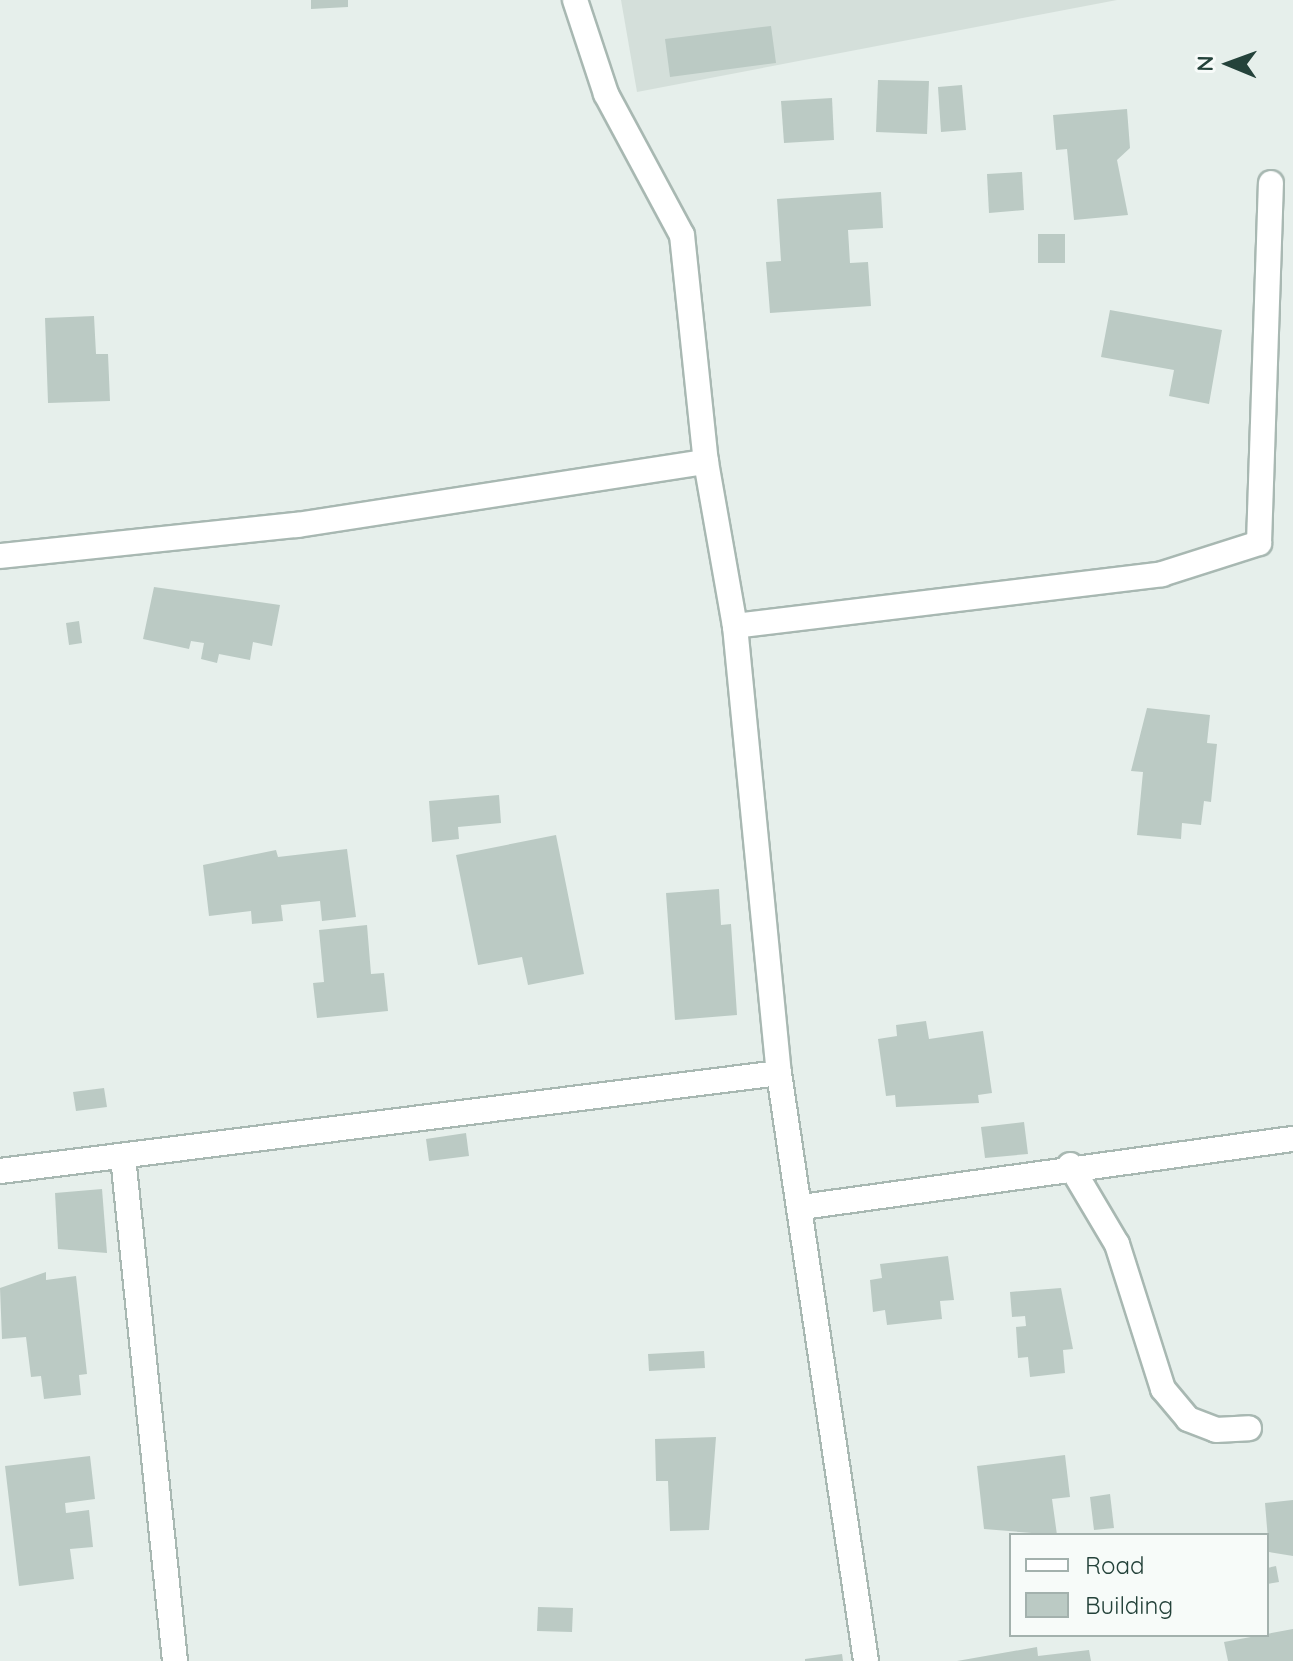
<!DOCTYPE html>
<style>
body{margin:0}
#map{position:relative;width:1293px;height:1661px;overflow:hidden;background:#e6efeb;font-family:Quicksand,sans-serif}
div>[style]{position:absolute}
.built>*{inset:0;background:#d4dfda}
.building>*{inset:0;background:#bbcac4}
.roads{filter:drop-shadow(2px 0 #a8b8b2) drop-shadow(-2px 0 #a8b8b2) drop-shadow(0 2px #a8b8b2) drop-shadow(0 -2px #a8b8b2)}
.minor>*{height:24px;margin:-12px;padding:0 12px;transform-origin:12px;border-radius:12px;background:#fff}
span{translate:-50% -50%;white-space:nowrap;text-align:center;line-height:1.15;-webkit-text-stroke:6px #f7fbf9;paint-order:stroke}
.legend{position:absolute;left:1009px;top:1533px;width:260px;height:104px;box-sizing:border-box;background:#f7fbf9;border:2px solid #a3b1ad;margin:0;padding:10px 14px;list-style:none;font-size:24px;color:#24423a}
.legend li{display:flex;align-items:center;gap:16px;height:40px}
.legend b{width:40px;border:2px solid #a3b1ad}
.north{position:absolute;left:1189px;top:24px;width:80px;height:80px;-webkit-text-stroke:6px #f7fbf9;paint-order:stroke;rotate:271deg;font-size:22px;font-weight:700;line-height:32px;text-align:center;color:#24423a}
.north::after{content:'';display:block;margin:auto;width:28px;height:36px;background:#24423a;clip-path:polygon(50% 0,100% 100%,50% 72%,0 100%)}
</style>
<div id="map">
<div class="built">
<i style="clip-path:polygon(621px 0,1117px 0,637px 92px)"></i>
</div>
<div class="building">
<i style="clip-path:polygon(311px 0,348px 0,348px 7px,311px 9px)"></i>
<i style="clip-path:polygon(771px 26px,776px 63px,670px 77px,665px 39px)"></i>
<i style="clip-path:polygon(878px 80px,929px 81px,927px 134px,876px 132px)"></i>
<i style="clip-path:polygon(962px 85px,966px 130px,941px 132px,938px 87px)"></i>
<i style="clip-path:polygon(832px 98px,834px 140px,784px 143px,781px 101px)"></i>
<i style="clip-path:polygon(1127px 109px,1130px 148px,1117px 160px,1128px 215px,1074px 220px,1067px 149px,1056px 150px,1053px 115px)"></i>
<i style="clip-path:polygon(1022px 172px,1024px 210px,989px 213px,987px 174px)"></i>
<i style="clip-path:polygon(881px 192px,883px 228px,848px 230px,850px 263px,868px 262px,871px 306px,770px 313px,766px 262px,781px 261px,777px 199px)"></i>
<i style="clip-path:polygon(1038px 234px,1065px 234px,1065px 263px,1038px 263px)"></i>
<i style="clip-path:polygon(1110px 310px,1222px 330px,1209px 404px,1169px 396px,1174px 370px,1101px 357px)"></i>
<i style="clip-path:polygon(94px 316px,96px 354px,108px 354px,110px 401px,48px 403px,45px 318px)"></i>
<i style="clip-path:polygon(154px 587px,280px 605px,272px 646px,253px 642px,250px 660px,219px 654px,217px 663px,201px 659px,204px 643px,191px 641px,189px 649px,143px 639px)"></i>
<i style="clip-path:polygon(79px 621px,82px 643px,69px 645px,66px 623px)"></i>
<i style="clip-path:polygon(1147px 708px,1210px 715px,1207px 743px,1217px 744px,1211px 802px,1204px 801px,1201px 825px,1182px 823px,1181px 839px,1137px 835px,1143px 772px,1131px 771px)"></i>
<i style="clip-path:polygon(499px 795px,501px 823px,458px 827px,459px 839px,432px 842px,429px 801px)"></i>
<i style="clip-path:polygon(556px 835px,584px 974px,528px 985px,522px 957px,478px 965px,456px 855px)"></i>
<i style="clip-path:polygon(347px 849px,356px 917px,322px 921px,320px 901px,281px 905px,283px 921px,252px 924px,251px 911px,209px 916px,203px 865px,276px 850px,278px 857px)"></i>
<i style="clip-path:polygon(719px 889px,721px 925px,731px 924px,737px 1015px,675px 1020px,666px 893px)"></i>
<i style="clip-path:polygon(367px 925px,371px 974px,384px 973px,388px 1011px,317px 1018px,313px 983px,324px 982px,319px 930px)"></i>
<i style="clip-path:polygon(926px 1021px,929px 1039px,983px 1031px,992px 1093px,978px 1095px,979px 1103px,896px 1107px,895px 1095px,886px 1096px,878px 1039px,897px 1036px,896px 1025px)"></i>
<i style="clip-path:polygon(104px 1088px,107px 1107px,76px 1111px,73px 1092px)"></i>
<i style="clip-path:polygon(1024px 1122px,1028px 1154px,985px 1158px,981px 1127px)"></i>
<i style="clip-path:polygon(466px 1133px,469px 1156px,429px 1161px,426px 1139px)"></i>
<i style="clip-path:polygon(102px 1189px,107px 1253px,58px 1249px,55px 1193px)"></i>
<i style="clip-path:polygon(948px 1256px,954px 1300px,940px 1301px,942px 1319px,887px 1325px,885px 1310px,873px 1312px,870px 1280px,882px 1278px,880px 1264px)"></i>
<i style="clip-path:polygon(46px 1272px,46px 1280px,76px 1276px,87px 1374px,79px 1375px,81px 1395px,44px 1399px,41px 1376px,31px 1377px,26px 1337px,2px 1339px,0 1288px)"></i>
<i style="clip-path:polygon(1061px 1288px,1073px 1349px,1063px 1350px,1065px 1373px,1030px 1377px,1028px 1357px,1018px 1358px,1016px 1327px,1026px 1326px,1025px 1316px,1012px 1317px,1010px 1292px)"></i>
<i style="clip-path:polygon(704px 1351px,705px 1368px,649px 1371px,648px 1354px)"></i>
<i style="clip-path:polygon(716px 1437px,709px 1530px,670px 1531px,668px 1481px,656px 1481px,655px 1439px)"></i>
<i style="clip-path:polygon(1065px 1455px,1070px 1497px,1052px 1499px,1057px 1535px,984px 1529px,977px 1466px)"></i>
<i style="clip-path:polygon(90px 1456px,95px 1499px,65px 1503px,66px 1513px,89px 1510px,93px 1547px,70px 1549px,74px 1579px,19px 1586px,5px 1466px)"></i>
<i style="clip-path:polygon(1110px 1494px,1114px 1528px,1094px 1530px,1090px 1497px)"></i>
<i style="clip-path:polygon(1293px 1500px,1293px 1556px,1269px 1552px,1265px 1503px)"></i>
<i style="clip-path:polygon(1276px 1566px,1279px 1582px,1267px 1584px,1267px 1568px)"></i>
<i style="clip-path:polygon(538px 1607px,573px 1608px,572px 1632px,537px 1631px)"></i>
<i style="clip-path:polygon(1293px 1629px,1293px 1661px,1228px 1661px,1224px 1642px)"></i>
<i style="clip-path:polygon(1037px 1647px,1038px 1656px,1089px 1650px,1091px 1661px,957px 1661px)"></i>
<i style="clip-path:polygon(842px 1654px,843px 1661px,805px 1661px,805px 1659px)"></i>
</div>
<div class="roads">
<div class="minor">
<i style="left:575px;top:0;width:99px;rotate:71.7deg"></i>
<i style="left:606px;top:94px;width:160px;rotate:61.7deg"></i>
<i style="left:682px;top:235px;width:228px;rotate:84deg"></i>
<i style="left:706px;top:462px;width:167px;rotate:80deg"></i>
<i style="left:735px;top:626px;width:449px;rotate:84.4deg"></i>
<i style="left:779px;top:1073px;width:594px;rotate:81.58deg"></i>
<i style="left:0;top:556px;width:299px;rotate:-6deg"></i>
<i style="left:297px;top:525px;width:414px;rotate:-8.8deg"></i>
<i style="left:735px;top:626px;width:430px;rotate:-6.9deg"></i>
<i style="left:1162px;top:574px;width:102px;rotate:-17.7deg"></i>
<i style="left:1259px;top:543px;width:360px;rotate:-88.1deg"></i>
<i style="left:123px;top:1157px;width:507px;rotate:84.11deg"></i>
<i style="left:1070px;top:1165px;width:92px;rotate:59.3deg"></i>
<i style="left:1117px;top:1244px;width:152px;rotate:72.4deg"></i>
<i style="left:1163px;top:1389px;width:39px;rotate:50deg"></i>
<i style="left:1188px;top:1419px;width:30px;rotate:21deg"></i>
<i style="left:1216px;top:1430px;width:33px;rotate:-3deg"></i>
<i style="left:0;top:1171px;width:785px;rotate:-7.17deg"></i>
<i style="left:802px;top:1207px;width:496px;rotate:-7.9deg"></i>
</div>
</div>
<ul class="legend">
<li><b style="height:10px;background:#fff"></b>Road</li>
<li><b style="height:22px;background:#bbcac4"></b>Building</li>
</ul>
<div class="north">N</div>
</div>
